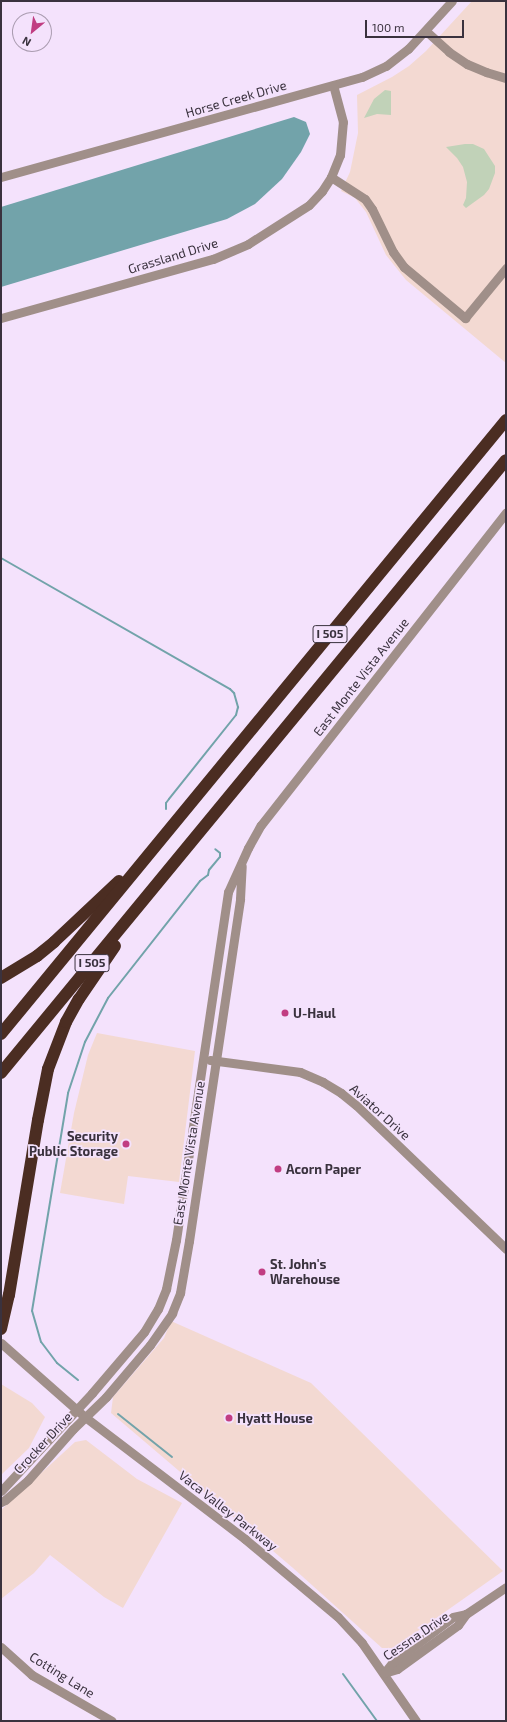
<!DOCTYPE html>
<style>
body{margin:0}
#map{position:relative;width:507px;height:1722px;overflow:hidden;background:#f4e2fc;font-family:"Exo 2",sans-serif}
div>[style]{position:absolute}
.commercial>*{inset:0;background:#f3d9d2}
.green>*{inset:0;background:#c1d2b8}
.water>*{inset:0;background:#72a3aa}
.stream>*{height:2px;margin:-1px;padding:0 1px;transform-origin:1px;border-radius:1px;background:#72a3aa}
.minor>*{height:9px;margin:-4.5px;padding:0 4.5px;transform-origin:4.5px;border-radius:4.5px;background:#a08f89}
.highway>*{height:12px;margin:-6px;padding:0 6px;transform-origin:6px;border-radius:6px;background:#4b2d22}
.dots>*{width:11px;height:11px;translate:-50% -50%;box-sizing:border-box;border:2px solid #f4e2fc;border-radius:50%}
span{translate:-50% -50%;white-space:nowrap;text-align:center;line-height:1.15;-webkit-text-stroke:3.5px #f4e2fc;paint-order:stroke}
.shield-label span{padding:1px 3px;background:#f4e2fc;border:1px solid;border-radius:3px;-webkit-text-stroke-width:0}
.shield-label{font-size:12px;color:#3a323e;font-weight:700}
.street-label{font-size:13px;color:#3a323e}
.poi-label{font-size:13px;color:#3a323e;font-weight:700}
.left{translate:0 -50%;text-align:left}
.right{translate:-100% -50%;text-align:right}
.frame{position:absolute;inset:0;border:2px solid #3a323e;pointer-events:none}
.north{position:absolute;left:12px;top:12px;width:40px;height:40px;box-sizing:border-box;background:#f4e2fc;border:1px solid #aa9cb0;border-radius:50%;rotate:209deg;font-size:11px;font-weight:700;line-height:16px;text-align:center;color:#3a323e}
.north::after{content:'';display:block;margin:auto;width:14px;height:18px;background:#c13d82;clip-path:polygon(50% 0,100% 100%,50% 72%,0 100%)}
.scale{position:absolute;left:365px;top:20px;width:99px;height:18px;box-sizing:border-box;border:2px solid #3a323e;border-top:0;padding-left:5px;font-size:12px;line-height:14px;white-space:nowrap;color:#3a323e;-webkit-text-stroke:3px #f4e2fc;paint-order:stroke}
</style>
<div id="map">
<div class="commercial">
<i style="clip-path:polygon(472px 1px,506px 1px,506px 363px,406px 280px,386px 255px,366px 212px,355px 198px,341px 191px,350px 172px,358px 133px,357px 95px,392px 77px,409px 66px,426px 51px)"></i>
<i style="clip-path:polygon(97px 1033px,195px 1051px,179px 1182px,128px 1176px,124px 1204px,60px 1193px,74px 1113px,88px 1055px)"></i>
<i style="clip-path:polygon(171px 1321px,311px 1383px,503px 1571px,408px 1638px,392px 1648px,382px 1648px,293px 1568px,111px 1413px,113px 1397px,164px 1338px)"></i>
<i style="clip-path:polygon(1px 1384px,32px 1403px,45px 1417px,29px 1448px,1px 1475px)"></i>
<i style="clip-path:polygon(86px 1440px,137px 1479px,182px 1503px,123px 1608px,104px 1597px,50px 1555px,34px 1573px,1px 1599px,1px 1510px,75px 1442px)"></i>
</div>
<div class="green">
<i style="clip-path:polygon(385px 90px,391px 91px,391px 115px,377px 114px,364px 118px,374px 99px)"></i>
<i style="clip-path:polygon(465px 144px,473px 144px,484px 149px,495px 166px,495px 173px,489px 189px,484px 195px,466px 208px,463px 205px,466px 198px,467px 182px,463px 167px,457px 158px,446px 147px)"></i>
</div>
<div class="water">
<i style="clip-path:polygon(294px 117px,306px 122px,310px 134px,301px 152px,282px 179px,255px 204px,227px 219px,1px 287px,1px 207px)"></i>
</div>
<div class="stream">
<i style="left:1px;top:558px;width:264px;rotate:29.8deg"></i>
<i style="left:230px;top:689px;width:6px;rotate:45deg"></i>
<i style="left:234px;top:693px;width:15px;rotate:74deg"></i>
<i style="left:238px;top:707px;width:8px;rotate:104deg"></i>
<i style="left:236px;top:715px;width:107px;rotate:128.6deg"></i>
<i style="left:169px;top:799px;width:5px;rotate:127deg"></i>
<i style="left:166px;top:803px;width:6px;rotate:90deg"></i>
<i style="left:78px;top:1380px;width:27px;rotate:-141deg"></i>
<i style="left:57px;top:1363px;width:26px;rotate:-127deg"></i>
<i style="left:41px;top:1342px;width:32px;rotate:-106deg"></i>
<i style="left:32px;top:1311px;width:221px;rotate:-80.6deg"></i>
<i style="left:68px;top:1093px;width:54px;rotate:-71.6deg"></i>
<i style="left:85px;top:1042px;width:50px;rotate:-62.4deg"></i>
<i style="left:108px;top:998px;width:149px;rotate:-51.8deg"></i>
<i style="left:200px;top:881px;width:10px;rotate:-37deg"></i>
<i style="left:208px;top:875px;width:5px;rotate:-79deg"></i>
<i style="left:209px;top:870px;width:17px;rotate:-50deg"></i>
<i style="left:220px;top:857px;width:4px;rotate:-90deg"></i>
<i style="left:220px;top:853px;width:6px;rotate:-141deg"></i>
<i style="left:118px;top:1414px;width:69px;rotate:38.5deg"></i>
<i style="left:343px;top:1674px;width:58px;rotate:54.1deg"></i>
</div>
<div class="minor">
<i style="left:426px;top:31px;width:31px;rotate:42deg"></i>
<i style="left:449px;top:52px;width:22px;rotate:34deg"></i>
<i style="left:467px;top:64px;width:21px;rotate:23deg"></i>
<i style="left:486px;top:72px;width:21px;rotate:17deg"></i>
<i style="left:1px;top:177px;width:375px;rotate:-15.5deg"></i>
<i style="left:362px;top:77px;width:26px;rotate:-25deg"></i>
<i style="left:386px;top:66px;width:28px;rotate:-38deg"></i>
<i style="left:408px;top:49px;width:65px;rotate:-47.5deg"></i>
<i style="left:331px;top:177px;width:40px;rotate:32.9deg"></i>
<i style="left:365px;top:199px;width:12px;rotate:55deg"></i>
<i style="left:372px;top:209px;width:48px;rotate:64deg"></i>
<i style="left:393px;top:252px;width:19px;rotate:54deg"></i>
<i style="left:404px;top:267px;width:80px;rotate:39.9deg"></i>
<i style="left:465px;top:318px;width:65px;rotate:-50.6deg"></i>
<i style="left:1px;top:318px;width:220px;rotate:-15.6deg"></i>
<i style="left:213px;top:259px;width:38px;rotate:-23deg"></i>
<i style="left:248px;top:244px;width:72px;rotate:-32.6deg"></i>
<i style="left:309px;top:205px;width:19px;rotate:-47deg"></i>
<i style="left:322px;top:191px;width:17px;rotate:-57deg"></i>
<i style="left:331px;top:177px;width:24px;rotate:-68deg"></i>
<i style="left:340px;top:155px;width:33px;rotate:-85deg"></i>
<i style="left:343px;top:122px;width:38px;rotate:-105deg"></i>
<i style="left:210px;top:1060px;width:91px;rotate:7.6deg"></i>
<i style="left:300px;top:1072px;width:25px;rotate:23deg"></i>
<i style="left:323px;top:1082px;width:21px;rotate:31deg"></i>
<i style="left:341px;top:1093px;width:19px;rotate:39deg"></i>
<i style="left:356px;top:1105px;width:208px;rotate:43.8deg"></i>
<i style="left:1px;top:1343px;width:112px;rotate:41.4deg"></i>
<i style="left:85px;top:1417px;width:201px;rotate:37.3deg"></i>
<i style="left:245px;top:1539px;width:121px;rotate:40deg"></i>
<i style="left:338px;top:1617px;width:35px;rotate:47deg"></i>
<i style="left:362px;top:1643px;width:95px;rotate:55.3deg"></i>
<i style="left:1px;top:1491px;width:134px;rotate:-47.1deg"></i>
<i style="left:92px;top:1393px;width:80px;rotate:-49.6deg"></i>
<i style="left:144px;top:1332px;width:27px;rotate:-59deg"></i>
<i style="left:158px;top:1309px;width:22px;rotate:-68deg"></i>
<i style="left:166px;top:1289px;width:50px;rotate:-78.5deg"></i>
<i style="left:176px;top:1240px;width:352px;rotate:-81.5deg"></i>
<i style="left:228px;top:892px;width:48px;rotate:-65.6deg"></i>
<i style="left:248px;top:848px;width:26px;rotate:-61deg"></i>
<i style="left:261px;top:825px;width:397px;rotate:-51.9deg"></i>
<i style="left:1px;top:1502px;width:4px;rotate:-27deg"></i>
<i style="left:5px;top:1500px;width:30px;rotate:-41deg"></i>
<i style="left:28px;top:1480px;width:68px;rotate:-48.6deg"></i>
<i style="left:73px;top:1429px;width:46px;rotate:-44.1deg"></i>
<i style="left:106px;top:1397px;width:68px;rotate:-49.8deg"></i>
<i style="left:150px;top:1345px;width:39px;rotate:-55deg"></i>
<i style="left:172px;top:1313px;width:22px;rotate:-68deg"></i>
<i style="left:180px;top:1293px;width:53px;rotate:-80.2deg"></i>
<i style="left:189px;top:1241px;width:346px;rotate:-81.5deg"></i>
<i style="left:240px;top:899px;width:33px;rotate:-87deg"></i>
<i style="left:1px;top:1647px;width:42px;rotate:42.1deg"></i>
<i style="left:32px;top:1675px;width:92px;rotate:29.9deg"></i>
<i style="left:384px;top:1673px;width:14px;rotate:-17deg"></i>
<i style="left:397px;top:1669px;width:75px;rotate:-35.8deg"></i>
<i style="left:458px;top:1625px;width:14px;rotate:-54deg"></i>
<i style="left:466px;top:1614px;width:48px;rotate:-34deg"></i>
<i style="left:384px;top:1673px;width:13px;rotate:-51deg"></i>
<i style="left:392px;top:1663px;width:76px;rotate:-37deg"></i>
<i style="left:453px;top:1617px;width:13px;rotate:-13deg"></i>
</div>
<div class="highway">
<i style="left:1px;top:978px;width:42px;rotate:-31.4deg"></i>
<i style="left:37px;top:956px;width:22px;rotate:-39deg"></i>
<i style="left:54px;top:942px;width:89px;rotate:-43.2deg"></i>
<i style="left:1px;top:1034px;width:795px;rotate:-50.56deg"></i>
<i style="left:1px;top:1073px;width:794px;rotate:-50.52deg"></i>
<i style="left:1px;top:1329px;width:35px;rotate:-77deg"></i>
<i style="left:9px;top:1295px;width:177px;rotate:-80.6deg"></i>
<i style="left:38px;top:1120px;width:52px;rotate:-78.9deg"></i>
<i style="left:48px;top:1069px;width:50px;rotate:-69deg"></i>
<i style="left:66px;top:1022px;width:26px;rotate:-61deg"></i>
<i style="left:79px;top:999px;width:64px;rotate:-55.8deg"></i>
</div>
<div class="dots">
<i style="left:285px;top:1013px;background:#c13d82"></i>
<i style="left:126px;top:1144px;background:#c13d82"></i>
<i style="left:278px;top:1169px;background:#c13d82"></i>
<i style="left:262px;top:1272px;background:#c13d82"></i>
<i style="left:229px;top:1418px;background:#c13d82"></i>
</div>
<div class="shield-label">
<span style="left:330px;top:634px">I 505</span>
<span style="left:92px;top:963px">I 505</span>
</div>
<div class="street-label">
<span style="left:236px;top:99px;rotate:-16deg">Horse Creek Drive</span>
<span style="left:173px;top:256px;rotate:-17deg">Grassland Drive</span>
<span style="left:361px;top:677px;rotate:-52deg">East Monte Vista Avenue</span>
<span style="left:380px;top:1112px;rotate:42deg">Aviator Drive</span>
<span style="left:189px;top:1153px;rotate:-81deg">East Monte Vista Avenue</span>
<span style="left:43px;top:1443px;rotate:-47deg">Crocker Drive</span>
<span style="left:228px;top:1511px;rotate:38deg">Vaca Valley Parkway</span>
<span style="left:416px;top:1636px;rotate:-34deg">Cessna Drive</span>
<span style="left:62px;top:1675px;rotate:32deg">Cotting Lane</span>
</div>
<div class="poi-label">
<span class="left" style="left:293px;top:1013px">U-Haul</span>
<span class="right" style="left:118px;top:1144px">Security<br>Public Storage</span>
<span class="left" style="left:286px;top:1169px">Acorn Paper</span>
<span class="left" style="left:270px;top:1272px">St. John's<br>Warehouse</span>
<span class="left" style="left:237px;top:1418px">Hyatt House</span>
</div>
<div class="frame"></div>
<div class="north">N</div>
<div class="scale">100 m</div>
</div>
